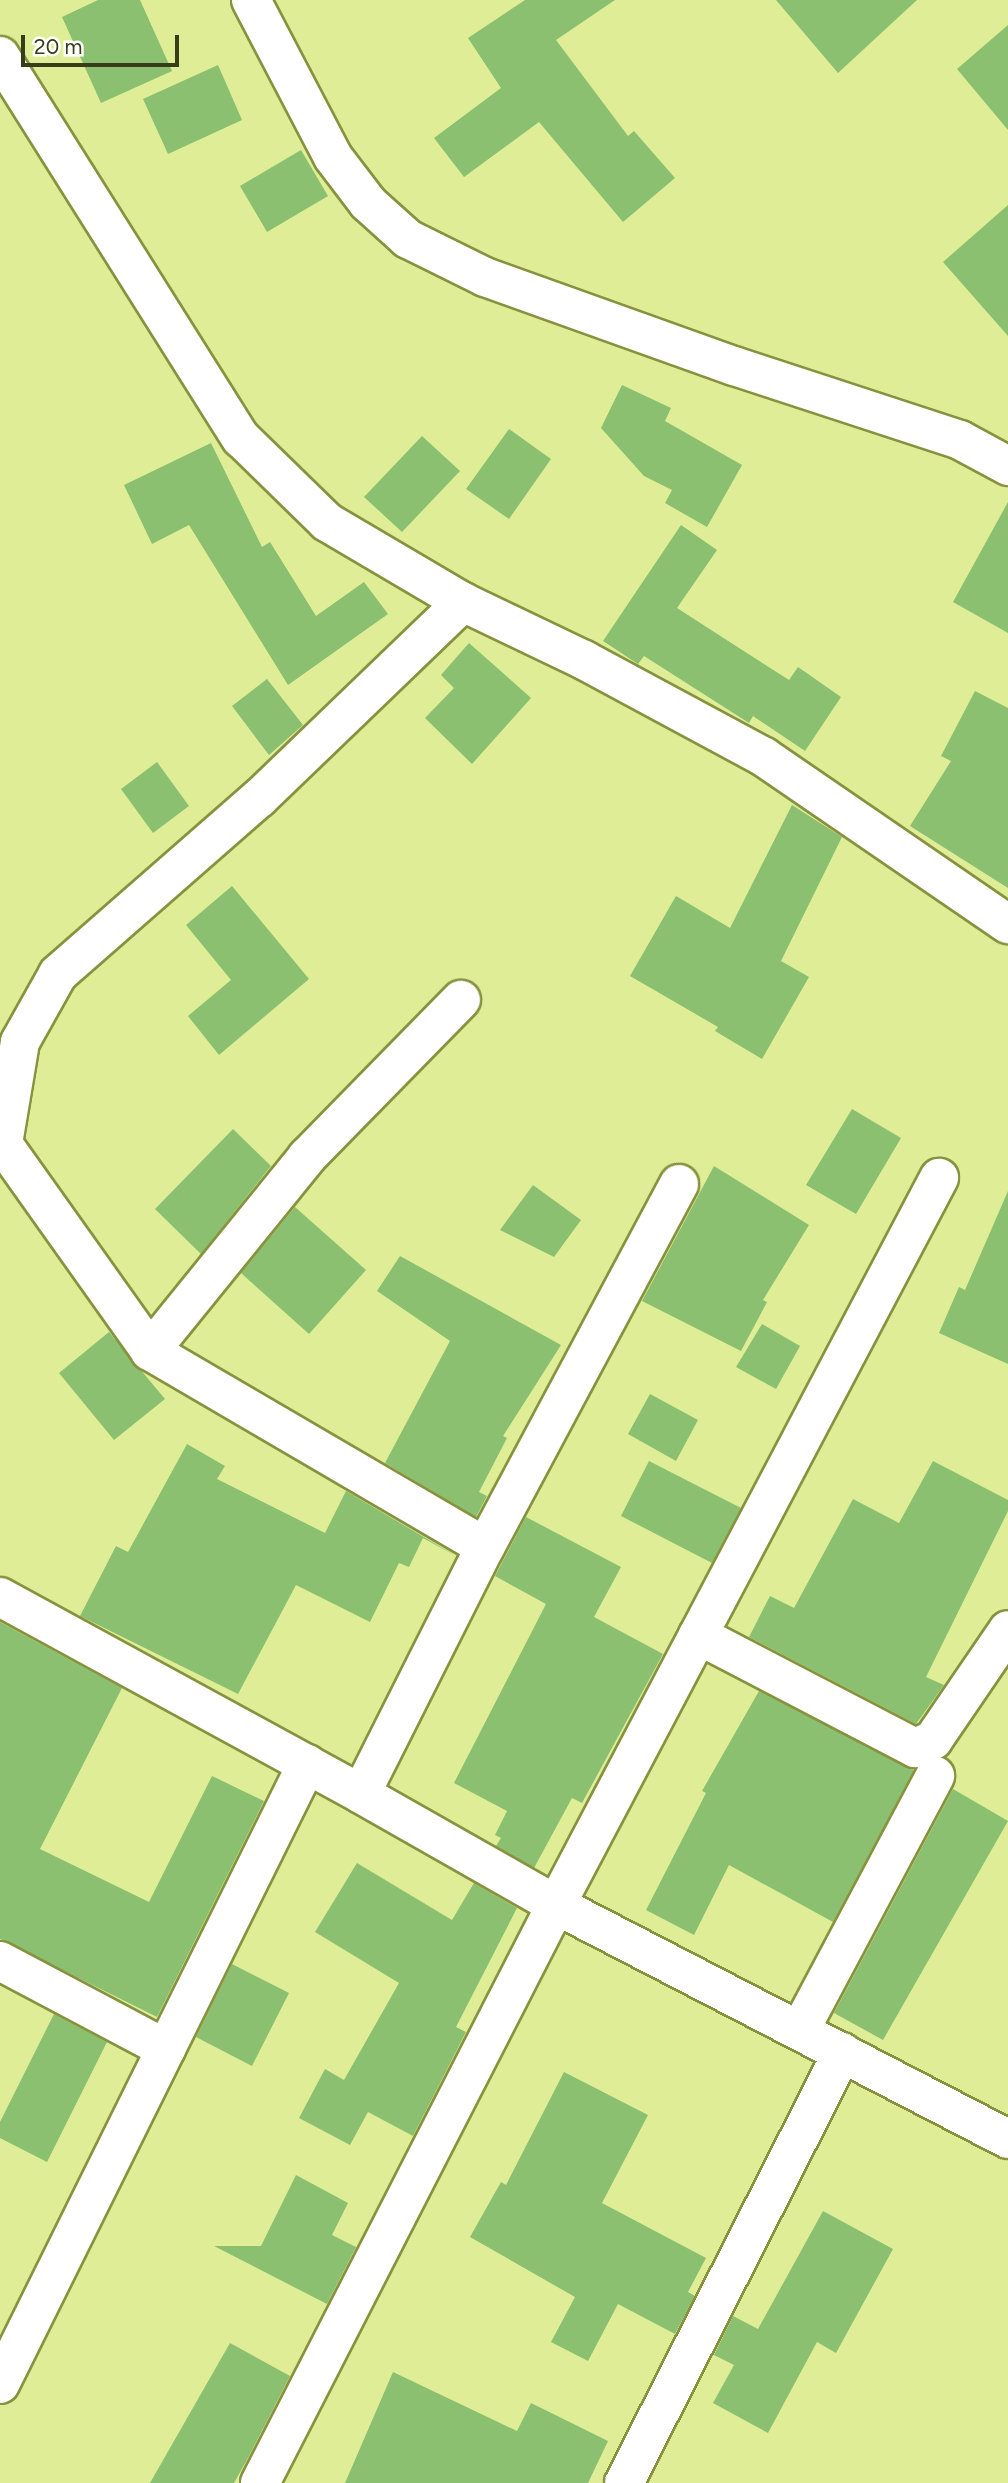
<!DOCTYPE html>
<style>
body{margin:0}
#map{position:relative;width:1008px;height:2483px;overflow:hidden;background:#dfed97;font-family:Figtree,sans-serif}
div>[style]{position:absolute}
.building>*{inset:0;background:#8ac06f}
.roads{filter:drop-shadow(2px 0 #87923f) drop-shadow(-2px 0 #87923f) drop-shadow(0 2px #87923f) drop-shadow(0 -2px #87923f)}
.minor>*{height:38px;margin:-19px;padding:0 19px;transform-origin:19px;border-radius:19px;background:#fff}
span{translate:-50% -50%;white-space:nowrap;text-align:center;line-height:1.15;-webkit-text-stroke:5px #fff;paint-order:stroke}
.scale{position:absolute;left:21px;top:35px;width:158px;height:32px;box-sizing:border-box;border:4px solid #373c19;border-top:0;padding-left:9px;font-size:21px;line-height:24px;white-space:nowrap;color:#373c19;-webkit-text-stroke:5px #fff;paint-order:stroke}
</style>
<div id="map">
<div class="building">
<i style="clip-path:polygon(98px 0,140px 0,172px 71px,101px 103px,62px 17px)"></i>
<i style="clip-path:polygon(525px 0,615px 0,556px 40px,628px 136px,634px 131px,675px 178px,623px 222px,539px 122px,464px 177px,434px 138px,501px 88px,468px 38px)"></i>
<i style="clip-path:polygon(776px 0,917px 0,838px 73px)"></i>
<i style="clip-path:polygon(1008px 25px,1008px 130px,957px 69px)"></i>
<i style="clip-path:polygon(218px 65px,242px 120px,168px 154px,143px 99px)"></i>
<i style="clip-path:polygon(301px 150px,328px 196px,267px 232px,240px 186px)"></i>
<i style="clip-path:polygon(1008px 205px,1008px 336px,943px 262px)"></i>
<i style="clip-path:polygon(622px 385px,671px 408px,665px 421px,742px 465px,707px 527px,665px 503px,672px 490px,644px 476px,601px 428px)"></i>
<i style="clip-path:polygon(509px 429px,551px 459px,509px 519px,466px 489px)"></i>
<i style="clip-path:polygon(422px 436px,460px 471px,402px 532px,364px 497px)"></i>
<i style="clip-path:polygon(211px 443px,262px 547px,270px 542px,316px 616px,364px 582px,388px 614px,288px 685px,189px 525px,152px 544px,124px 485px)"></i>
<i style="clip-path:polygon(1008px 502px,1008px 633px,953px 602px)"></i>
<i style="clip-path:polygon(681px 525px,717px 550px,677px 608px,789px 680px,798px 667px,841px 697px,805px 751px,753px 716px,749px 723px,644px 656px,638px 664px,603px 641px)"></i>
<i style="clip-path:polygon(469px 643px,531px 698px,472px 764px,425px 718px,454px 688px,441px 675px)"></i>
<i style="clip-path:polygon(267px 679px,303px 725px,269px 755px,232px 706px)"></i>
<i style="clip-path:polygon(975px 691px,1008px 708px,1008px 888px,910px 826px,951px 761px,941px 756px)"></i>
<i style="clip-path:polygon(157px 762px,189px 806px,153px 833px,121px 789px)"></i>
<i style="clip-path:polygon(792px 805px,842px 837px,781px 961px,809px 977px,762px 1059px,715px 1031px,718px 1027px,630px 976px,676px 896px,730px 928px)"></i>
<i style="clip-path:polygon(232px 886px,309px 979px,219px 1055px,188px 1016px,231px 980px,186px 925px)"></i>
<i style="clip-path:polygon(852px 1109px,901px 1138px,856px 1214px,806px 1185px)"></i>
<i style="clip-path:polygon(233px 1129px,271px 1166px,201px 1254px,155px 1209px)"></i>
<i style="clip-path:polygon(714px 1166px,809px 1225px,763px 1300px,767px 1302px,741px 1351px,642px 1301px)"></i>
<i style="clip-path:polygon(533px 1185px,581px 1220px,554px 1257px,500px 1230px)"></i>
<i style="clip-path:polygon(1008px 1191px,1008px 1364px,939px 1333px,959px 1287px,965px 1290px)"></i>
<i style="clip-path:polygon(295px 1207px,366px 1270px,309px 1334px,241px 1273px)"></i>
<i style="clip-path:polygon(400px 1256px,561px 1345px,503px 1436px,507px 1438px,479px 1492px,487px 1496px,476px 1517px,385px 1463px,450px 1341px,377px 1291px)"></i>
<i style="clip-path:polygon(762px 1324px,800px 1346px,776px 1389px,736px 1367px)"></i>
<i style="clip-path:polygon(109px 1332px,165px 1399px,114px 1440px,59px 1373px)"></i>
<i style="clip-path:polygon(650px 1394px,698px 1420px,676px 1461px,628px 1434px)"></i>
<i style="clip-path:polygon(187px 1444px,225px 1466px,217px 1479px,325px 1533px,346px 1491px,456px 1556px,423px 1538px,409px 1567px,399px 1563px,370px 1622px,296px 1585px,238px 1694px,80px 1616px,116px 1546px,128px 1552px)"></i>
<i style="clip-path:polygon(649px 1461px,741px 1508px,712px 1563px,621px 1516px)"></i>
<i style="clip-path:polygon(933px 1461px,1008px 1500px,1008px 1511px,926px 1677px,944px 1685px,916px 1724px,749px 1637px,770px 1596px,794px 1608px,853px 1499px,899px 1523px)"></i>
<i style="clip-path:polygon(526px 1517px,621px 1567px,594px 1617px,663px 1654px,582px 1803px,572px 1798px,534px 1868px,496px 1846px,501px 1838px,495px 1835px,507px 1811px,454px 1783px,546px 1604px,495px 1576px)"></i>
<i style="clip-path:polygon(0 1622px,122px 1688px,40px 1849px,149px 1902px,212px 1776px,264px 1801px,157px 2017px,0 1939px)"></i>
<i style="clip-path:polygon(759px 1691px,914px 1770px,833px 1922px,729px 1865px,694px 1935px,646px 1910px,706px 1793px,702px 1791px)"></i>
<i style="clip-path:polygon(953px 1789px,1008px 1821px,883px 2040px,834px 2013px)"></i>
<i style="clip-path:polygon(357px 1863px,452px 1920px,474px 1883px,517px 1908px,456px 2027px,466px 2032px,413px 2136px,368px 2112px,350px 2145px,299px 2118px,325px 2069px,344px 2080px,399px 1983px,315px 1932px)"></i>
<i style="clip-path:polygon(232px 1964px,289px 1993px,252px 2066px,196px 2037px)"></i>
<i style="clip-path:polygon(54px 2014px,107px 2042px,47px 2162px,0 2138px,0 2122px)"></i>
<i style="clip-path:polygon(564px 2072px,648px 2115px,602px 2203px,706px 2258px,688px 2292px,695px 2296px,675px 2334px,618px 2304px,588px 2361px,551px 2342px,575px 2297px,470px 2237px,501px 2182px,506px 2185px)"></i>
<i style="clip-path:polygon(296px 2175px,348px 2203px,332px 2235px,356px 2247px,327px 2304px,214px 2246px,261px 2246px)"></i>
<i style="clip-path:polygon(823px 2211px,893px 2249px,836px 2353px,817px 2342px,768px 2433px,713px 2403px,734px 2365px,714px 2355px,733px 2316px,758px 2329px)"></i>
<i style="clip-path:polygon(230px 2343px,290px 2376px,249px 2456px,234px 2483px,150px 2483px)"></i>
<i style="clip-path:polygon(393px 2372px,517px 2431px,531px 2403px,608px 2441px,588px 2483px,345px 2483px)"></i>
</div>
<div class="roads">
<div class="minor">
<i style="left:251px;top:0;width:177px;rotate:62.4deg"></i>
<i style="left:333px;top:157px;width:58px;rotate:52.7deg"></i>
<i style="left:368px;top:203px;width:54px;rotate:42deg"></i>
<i style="left:408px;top:239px;width:86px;rotate:26.3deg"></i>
<i style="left:485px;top:277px;width:264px;rotate:19.7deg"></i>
<i style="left:734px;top:366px;width:238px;rotate:18.1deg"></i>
<i style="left:960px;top:440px;width:55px;rotate:28.4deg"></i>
<i style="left:0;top:56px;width:452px;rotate:57.8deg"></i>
<i style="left:241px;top:438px;width:120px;rotate:44.3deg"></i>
<i style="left:327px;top:522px;width:158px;rotate:30.5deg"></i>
<i style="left:463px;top:602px;width:134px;rotate:25.6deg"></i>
<i style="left:584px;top:660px;width:204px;rotate:28.3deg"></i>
<i style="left:764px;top:757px;width:296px;rotate:34.4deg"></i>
<i style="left:463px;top:602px;width:283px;rotate:136.1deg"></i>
<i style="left:259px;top:798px;width:267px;rotate:138.8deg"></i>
<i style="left:58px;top:974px;width:78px;rotate:119.2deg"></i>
<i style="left:20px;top:1042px;width:103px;rotate:99.5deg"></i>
<i style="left:3px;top:1144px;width:254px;rotate:54.6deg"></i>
<i style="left:150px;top:1351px;width:388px;rotate:30.3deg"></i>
<i style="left:679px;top:1184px;width:412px;rotate:118.1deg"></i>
<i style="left:485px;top:1547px;width:276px;rotate:116.7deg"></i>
<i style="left:361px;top:1794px;width:224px;rotate:29.6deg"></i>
<i style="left:556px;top:1905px;width:509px;rotate:27.37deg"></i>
<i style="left:150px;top:1351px;width:250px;rotate:-51deg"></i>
<i style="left:307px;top:1157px;width:220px;rotate:-45.6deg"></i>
<i style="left:0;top:1597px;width:411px;rotate:28.6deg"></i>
<i style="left:698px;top:1635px;width:245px;rotate:27.5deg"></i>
<i style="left:915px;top:1748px;width:20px;rotate:-24deg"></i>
<i style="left:933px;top:1740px;width:133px;rotate:-55.7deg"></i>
<i style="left:0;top:1961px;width:188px;rotate:27.9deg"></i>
<i style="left:800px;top:2030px;width:288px;rotate:-62deg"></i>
<i style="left:0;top:2384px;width:692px;rotate:-63.66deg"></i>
<i style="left:260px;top:2483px;width:649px;rotate:-62.88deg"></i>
<i style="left:556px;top:1905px;width:822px;rotate:-62.22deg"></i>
<i style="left:624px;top:2483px;width:483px;rotate:-63.1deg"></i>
</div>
</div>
<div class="scale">20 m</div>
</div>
